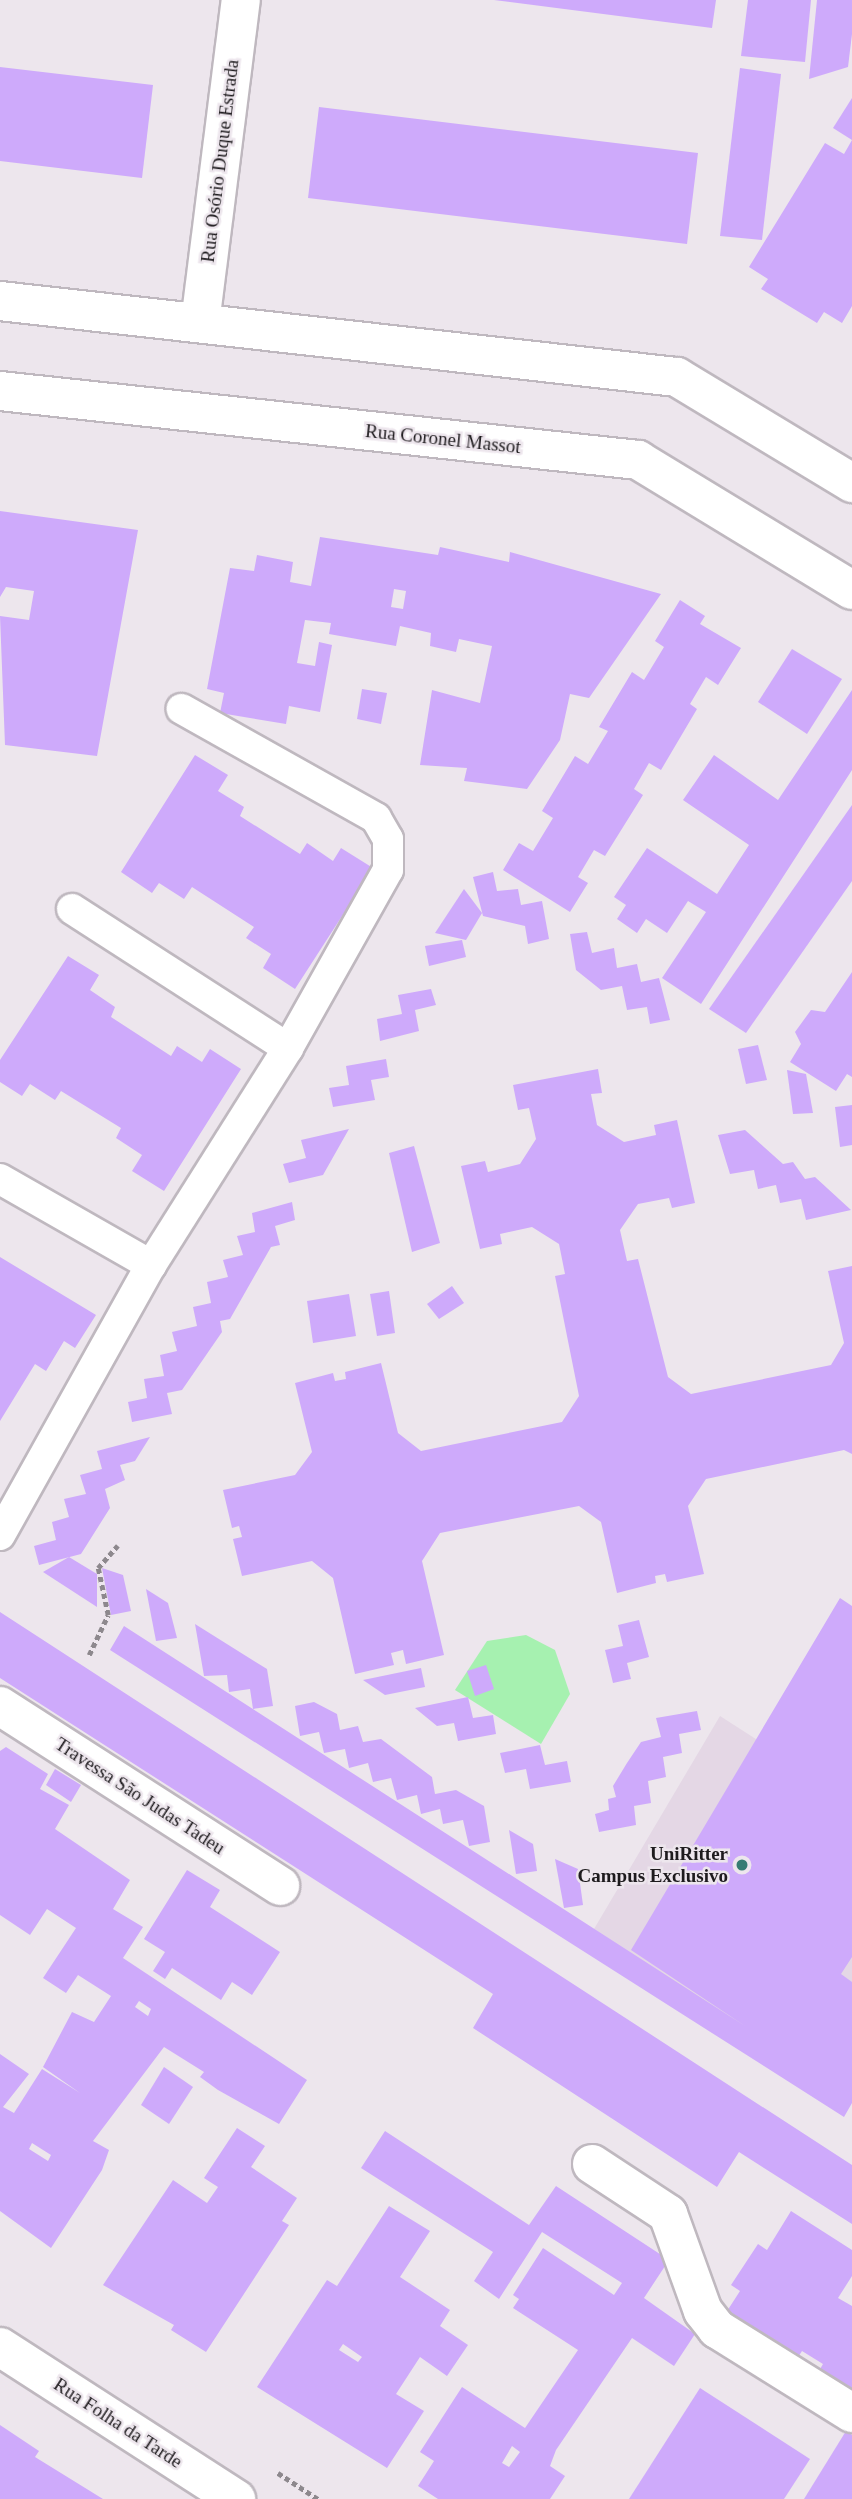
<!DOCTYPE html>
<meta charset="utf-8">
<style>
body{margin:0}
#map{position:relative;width:852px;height:2499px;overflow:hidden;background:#ede6ed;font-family:Georgia,serif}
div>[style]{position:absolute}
.built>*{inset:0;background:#e4d7e5}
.green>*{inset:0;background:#a6f1b0}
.building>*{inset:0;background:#ceaafb}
.path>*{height:4.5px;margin-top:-2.25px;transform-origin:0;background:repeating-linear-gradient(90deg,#8d888d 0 5px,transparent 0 8.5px)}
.roads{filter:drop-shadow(2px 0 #bfb8bf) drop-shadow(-2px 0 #bfb8bf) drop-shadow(0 2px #bfb8bf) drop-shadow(0 -2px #bfb8bf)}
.lane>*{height:30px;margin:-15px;padding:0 15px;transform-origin:15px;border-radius:15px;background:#fff}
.street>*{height:38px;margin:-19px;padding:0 19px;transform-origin:19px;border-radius:19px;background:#fff}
.secondary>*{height:38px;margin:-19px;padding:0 19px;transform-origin:19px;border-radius:19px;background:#fff}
.dots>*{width:19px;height:19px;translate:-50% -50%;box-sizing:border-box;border:4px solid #ede6ed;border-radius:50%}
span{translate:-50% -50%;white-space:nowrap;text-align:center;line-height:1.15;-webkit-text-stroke:5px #ede6ed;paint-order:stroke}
.street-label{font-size:19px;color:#1e1b1e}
.poi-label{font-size:19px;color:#1e1b1e;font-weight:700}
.right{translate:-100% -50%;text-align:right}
</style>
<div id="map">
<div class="built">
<i style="clip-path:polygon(720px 1716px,852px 1801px,852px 2102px,594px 1929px)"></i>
</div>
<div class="green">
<i style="clip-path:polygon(526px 1635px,555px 1650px,570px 1694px,541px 1744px,455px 1690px,487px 1641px)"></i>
</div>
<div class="building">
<i style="clip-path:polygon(494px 0,716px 0,712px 28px)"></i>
<i style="clip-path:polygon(748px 0,811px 0,805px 62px,741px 56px)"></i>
<i style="clip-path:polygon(817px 0,852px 0,852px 34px,848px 67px,809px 79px)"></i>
<i style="clip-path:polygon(0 67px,153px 85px,142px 178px,0 161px)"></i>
<i style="clip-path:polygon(740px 68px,781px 74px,762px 240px,720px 236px)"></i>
<i style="clip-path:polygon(852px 98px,852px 140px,833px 128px)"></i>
<i style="clip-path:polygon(319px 107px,698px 153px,687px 244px,308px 198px)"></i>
<i style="clip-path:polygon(852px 140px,852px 306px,842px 323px,824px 312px,817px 323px,761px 289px,768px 279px,749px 267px,825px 143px,844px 154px)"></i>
<i style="clip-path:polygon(0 511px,138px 530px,97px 756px,5px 745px,0 616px,29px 620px,34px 591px,6px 587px,0 597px)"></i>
<i style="clip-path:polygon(evenodd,320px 537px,438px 555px,440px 547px,509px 562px,510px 552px,661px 594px,589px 698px,570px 694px,560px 740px,527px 789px,464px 781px,467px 768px,420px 765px,432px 690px,480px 703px,492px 646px,459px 639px,456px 652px,430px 646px,431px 633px,400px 626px,396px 646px,329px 634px,331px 623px,305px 620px,297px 663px,315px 666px,319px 642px,332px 645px,320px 712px,289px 706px,286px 724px,220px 713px,224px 693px,207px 689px,230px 568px,254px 571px,257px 555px,293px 562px,290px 582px,311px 586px,320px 537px,394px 589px,406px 591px,403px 609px,391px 607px,394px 589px)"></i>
<i style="clip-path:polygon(680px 600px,705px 616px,700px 624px,741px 648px,718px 685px,706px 677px,690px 704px,697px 709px,661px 770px,649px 763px,634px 789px,643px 795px,605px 856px,594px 850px,578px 877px,588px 883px,570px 912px,503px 870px,519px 843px,533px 851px,553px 818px,542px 811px,575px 756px,588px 764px,608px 731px,599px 727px,632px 672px,644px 680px,664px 647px,655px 641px)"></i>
<i style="clip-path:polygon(792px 649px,842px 679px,807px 734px,758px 702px)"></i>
<i style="clip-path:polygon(362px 689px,387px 693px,381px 724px,357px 719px)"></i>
<i style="clip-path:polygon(852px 690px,852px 770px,701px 1004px,662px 978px,706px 912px,688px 901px,667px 933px,646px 919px,637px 933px,617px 919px,626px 905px,614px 897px,647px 848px,717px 894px,749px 845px,683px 800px,714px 755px,778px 800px)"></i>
<i style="clip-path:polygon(195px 755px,228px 775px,218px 791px,244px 807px,240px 816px,300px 854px,307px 843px,333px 861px,341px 848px,373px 868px,295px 989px,263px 968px,271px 954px,246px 938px,254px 927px,192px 887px,184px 899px,159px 883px,152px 893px,121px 872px)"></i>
<i style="clip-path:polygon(852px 805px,852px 881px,746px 1033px,709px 1009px)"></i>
<i style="clip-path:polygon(493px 872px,497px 891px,518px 889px,521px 905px,542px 901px,549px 939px,528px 944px,525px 926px,483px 916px,473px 877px)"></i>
<i style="clip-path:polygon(464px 889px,482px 913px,466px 940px,435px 933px)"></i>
<i style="clip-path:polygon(587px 932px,592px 953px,614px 948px,617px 968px,637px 964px,641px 982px,659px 978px,670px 1020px,650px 1024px,647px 1007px,627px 1010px,622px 986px,601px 990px,576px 970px,570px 934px)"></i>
<i style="clip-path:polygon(462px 940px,466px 957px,429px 966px,425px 946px)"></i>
<i style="clip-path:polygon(68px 956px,99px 975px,90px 990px,115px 1007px,111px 1017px,171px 1056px,177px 1046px,202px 1062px,210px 1049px,241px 1069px,164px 1191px,132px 1171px,142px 1155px,116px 1138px,121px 1128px,61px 1091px,55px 1100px,30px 1084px,22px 1096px,0 1082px,0 1060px)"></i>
<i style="clip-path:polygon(852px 972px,852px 1077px,847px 1074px,836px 1091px,790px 1062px,801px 1044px,795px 1032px,811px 1010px,825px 1012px)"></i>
<i style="clip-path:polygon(431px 989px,436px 1005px,415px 1010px,419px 1031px,380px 1041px,377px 1019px,402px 1014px,398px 995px)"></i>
<i style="clip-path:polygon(758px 1045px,767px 1080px,746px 1084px,738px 1049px)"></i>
<i style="clip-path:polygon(386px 1059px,389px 1077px,371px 1080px,375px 1100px,333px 1107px,329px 1088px,349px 1085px,346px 1066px)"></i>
<i style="clip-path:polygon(598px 1069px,602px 1093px,591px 1094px,597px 1125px,624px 1142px,656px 1135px,654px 1125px,677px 1120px,695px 1203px,672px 1208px,669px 1198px,638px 1204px,620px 1230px,627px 1261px,638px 1259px,668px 1377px,691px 1394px,831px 1365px,844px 1343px,828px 1271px,852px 1266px,852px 1454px,844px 1450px,706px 1479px,688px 1506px,704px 1574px,667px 1582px,665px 1574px,655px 1576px,656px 1583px,617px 1593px,601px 1522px,579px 1506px,440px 1533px,422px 1561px,444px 1655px,406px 1664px,403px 1650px,391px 1653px,394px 1665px,355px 1674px,333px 1578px,312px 1561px,242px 1576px,233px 1539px,242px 1537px,239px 1526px,232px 1528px,223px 1490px,295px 1475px,312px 1452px,295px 1383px,333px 1373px,335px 1381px,346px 1379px,345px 1372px,381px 1363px,398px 1433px,421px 1451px,562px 1422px,579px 1396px,555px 1276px,565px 1274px,559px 1244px,532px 1227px,500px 1234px,502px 1244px,480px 1249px,461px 1166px,485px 1161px,488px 1172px,520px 1164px,536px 1139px,529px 1108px,518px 1110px,513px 1085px)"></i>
<i style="clip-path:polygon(787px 1070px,806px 1074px,813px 1113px,793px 1114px)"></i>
<i style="clip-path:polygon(852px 1105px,852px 1145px,840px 1147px,835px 1107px)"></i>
<i style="clip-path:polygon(349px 1129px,323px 1175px,289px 1183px,283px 1164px,306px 1158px,301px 1140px)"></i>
<i style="clip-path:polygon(745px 1130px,783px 1164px,793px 1162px,805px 1179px,815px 1177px,851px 1210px,806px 1220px,801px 1199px,780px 1203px,776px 1185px,758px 1189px,754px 1170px,730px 1174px,718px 1135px)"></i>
<i style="clip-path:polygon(414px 1146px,440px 1243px,412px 1252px,389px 1153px)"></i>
<i style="clip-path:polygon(292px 1202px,295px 1220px,275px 1226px,280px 1245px,271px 1247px,230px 1319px,220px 1321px,222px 1332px,182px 1390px,167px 1393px,172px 1414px,132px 1422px,128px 1402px,147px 1398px,144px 1379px,164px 1376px,160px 1355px,177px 1351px,172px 1332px,197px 1326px,193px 1307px,211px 1303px,207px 1282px,228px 1277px,223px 1260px,243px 1255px,237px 1236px,255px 1232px,252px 1213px)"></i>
<i style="clip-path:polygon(0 1257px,96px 1315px,75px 1348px,64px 1341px,46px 1371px,35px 1364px,0 1421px)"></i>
<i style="clip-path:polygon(452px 1286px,464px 1303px,439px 1319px,427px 1304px)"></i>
<i style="clip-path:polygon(389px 1291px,395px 1333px,377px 1336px,370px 1294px)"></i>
<i style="clip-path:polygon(349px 1294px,356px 1336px,313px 1343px,307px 1301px)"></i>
<i style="clip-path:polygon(150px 1437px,135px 1461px,120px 1465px,125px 1480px,105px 1489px,110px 1508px,81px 1554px,39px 1565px,34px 1546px,56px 1540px,52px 1522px,69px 1517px,64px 1499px,86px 1494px,80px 1475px,102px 1469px,97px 1451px)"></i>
<i style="clip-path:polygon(69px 1557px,97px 1574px,97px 1607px,43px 1572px)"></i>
<i style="clip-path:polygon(102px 1568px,123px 1575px,131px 1611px,111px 1615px)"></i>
<i style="clip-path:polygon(146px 1589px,168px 1603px,177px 1638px,156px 1641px)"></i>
<i style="clip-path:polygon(840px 1598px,852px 1606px,852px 1957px,841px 1974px,852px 1982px,852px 2103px,844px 2117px,110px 1650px,124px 1626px,745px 2026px,631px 1950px)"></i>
<i style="clip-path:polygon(0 1612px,852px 2165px,852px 2224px,739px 2152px,717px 2187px,473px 2028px,493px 1994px,0 1678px)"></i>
<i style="clip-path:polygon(639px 1620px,649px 1657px,627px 1663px,631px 1679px,613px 1683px,605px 1650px,623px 1646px,618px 1625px)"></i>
<i style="clip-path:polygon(195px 1624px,267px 1669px,273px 1706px,253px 1709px,250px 1689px,229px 1692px,227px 1675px,204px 1676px)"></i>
<i style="clip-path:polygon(486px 1665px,494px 1689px,475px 1696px,467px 1671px)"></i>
<i style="clip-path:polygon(421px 1668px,425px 1687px,385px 1695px,363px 1680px)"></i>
<i style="clip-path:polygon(468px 1697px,473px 1718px,493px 1715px,496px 1734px,458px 1741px,454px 1723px,437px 1726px,415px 1708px)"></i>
<i style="clip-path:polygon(314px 1702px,337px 1714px,340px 1730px,358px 1726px,363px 1742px,381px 1739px,432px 1777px,435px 1794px,456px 1790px,484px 1806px,490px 1842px,469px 1846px,463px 1820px,443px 1824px,440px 1809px,421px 1814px,417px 1795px,397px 1800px,391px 1778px,373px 1782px,368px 1763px,349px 1768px,345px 1749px,324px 1753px,319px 1732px,300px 1736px,295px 1706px)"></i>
<i style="clip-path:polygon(697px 1711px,701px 1730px,679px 1734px,682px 1753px,663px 1757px,666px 1777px,648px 1781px,651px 1803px,634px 1806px,636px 1825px,599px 1832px,595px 1814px,609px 1810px,608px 1799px,616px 1797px,613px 1786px,627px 1763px,641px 1742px,661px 1737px,656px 1718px)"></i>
<i style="clip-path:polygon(540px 1745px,545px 1765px,567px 1761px,571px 1782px,530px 1789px,526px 1769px,505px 1773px,500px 1753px)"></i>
<i style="clip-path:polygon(evenodd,6px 1747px,48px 1774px,40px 1789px,69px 1805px,55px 1829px,130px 1880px,113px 1909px,143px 1927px,123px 1958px,307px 2080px,279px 2124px,218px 2090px,200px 2077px,204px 2072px,164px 2047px,93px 2141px,109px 2150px,102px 2170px,51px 2248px,0 2211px,0 2054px,29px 2074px,3px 2107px,14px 2113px,42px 2069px,80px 2093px,43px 2067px,72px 2012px,94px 2022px,111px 1996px,78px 1975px,66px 1993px,43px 1978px,76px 1928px,47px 1909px,30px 1935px,0 1915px,0 1751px,6px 1747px,139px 2001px,151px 2009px,148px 2016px,135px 2007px,139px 2001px,6px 1747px,32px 2143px,51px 2155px,48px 2161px,29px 2149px,32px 2143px)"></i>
<i style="clip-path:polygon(55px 1769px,81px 1785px,71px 1802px,46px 1785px)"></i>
<i style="clip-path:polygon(509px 1830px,533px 1844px,537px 1871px,516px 1874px)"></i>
<i style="clip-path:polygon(555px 1859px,578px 1869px,583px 1905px,564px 1908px)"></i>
<i style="clip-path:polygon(187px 1870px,220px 1890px,210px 1907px,280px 1952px,252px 1995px,232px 1982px,221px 2000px,172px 1968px,165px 1979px,153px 1971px,165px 1952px,144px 1939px)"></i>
<i style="clip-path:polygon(164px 2067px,193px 2087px,169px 2124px,141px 2105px)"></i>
<i style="clip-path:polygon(237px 2128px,265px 2146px,251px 2167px,297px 2198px,282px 2221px,289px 2225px,206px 2352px,171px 2330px,174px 2325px,103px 2285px,173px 2180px,207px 2203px,218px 2187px,204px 2178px)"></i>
<i style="clip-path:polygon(evenodd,385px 2131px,529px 2225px,556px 2186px,669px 2260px,644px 2298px,695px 2334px,674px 2366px,632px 2338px,556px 2450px,550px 2466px,565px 2476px,550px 2499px,438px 2499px,418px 2486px,434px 2461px,420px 2452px,462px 2387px,525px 2428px,578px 2350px,513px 2308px,519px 2299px,513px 2295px,543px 2248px,614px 2295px,622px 2283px,542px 2232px,499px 2299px,474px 2281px,493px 2252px,361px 2168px,385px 2131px,512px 2446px,520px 2452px,509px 2467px,502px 2463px,512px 2446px)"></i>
<i style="clip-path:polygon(evenodd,389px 2206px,430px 2231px,400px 2277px,450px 2310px,440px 2326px,468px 2345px,447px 2376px,420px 2357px,396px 2394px,424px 2411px,387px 2468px,257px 2387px,327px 2280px,337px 2286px,389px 2206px,343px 2344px,362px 2357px,358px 2362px,339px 2350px,343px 2344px)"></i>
<i style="clip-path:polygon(791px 2211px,852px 2250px,852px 2276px,838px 2298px,852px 2306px,852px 2407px,813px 2381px,823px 2364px,802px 2351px,791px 2368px,720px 2322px,740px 2291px,731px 2285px,758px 2244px,767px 2250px)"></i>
<i style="clip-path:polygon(700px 2388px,810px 2459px,784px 2499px,629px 2499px)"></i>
<i style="clip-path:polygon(0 2425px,39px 2451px,35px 2457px,103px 2499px,0 2499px)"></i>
<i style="clip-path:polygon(846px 2431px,852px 2435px,852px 2499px,804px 2499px)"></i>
</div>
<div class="path">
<i style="left:89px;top:1655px;width:44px;rotate:-64.6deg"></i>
<i style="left:108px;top:1615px;width:48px;rotate:-102deg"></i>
<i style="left:98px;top:1568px;width:30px;rotate:-49deg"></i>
<i style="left:278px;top:2473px;width:48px;rotate:33deg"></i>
</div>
<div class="roads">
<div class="lane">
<i style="left:72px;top:909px;width:257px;rotate:32.8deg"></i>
<i style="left:0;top:1179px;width:174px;rotate:29.7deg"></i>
<i style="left:0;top:1535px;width:309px;rotate:-60.8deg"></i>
<i style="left:151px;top:1265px;width:257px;rotate:-57.7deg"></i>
<i style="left:288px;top:1048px;width:204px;rotate:-60.7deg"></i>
<i style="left:388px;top:870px;width:31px;rotate:-90deg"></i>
<i style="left:388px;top:839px;width:24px;rotate:-120deg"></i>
<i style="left:376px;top:818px;width:223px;rotate:-150.7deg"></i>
</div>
<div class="street">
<i style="left:200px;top:323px;width:326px;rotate:-82.8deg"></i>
<i style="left:0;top:1706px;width:333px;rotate:32.7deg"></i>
<i style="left:592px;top:2164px;width:91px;rotate:33.3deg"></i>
<i style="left:668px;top:2214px;width:103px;rotate:70.2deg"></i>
<i style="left:703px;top:2311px;width:23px;rotate:52deg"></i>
<i style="left:717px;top:2329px;width:159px;rotate:31.9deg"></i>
<i style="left:0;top:2347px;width:281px;rotate:32.8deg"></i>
</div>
<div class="secondary">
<i style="left:0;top:301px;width:681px;rotate:6.41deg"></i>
<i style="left:677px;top:377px;width:205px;rotate:31.2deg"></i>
<i style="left:0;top:391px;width:642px;rotate:6.17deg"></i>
<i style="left:638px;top:460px;width:250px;rotate:31.3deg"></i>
</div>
</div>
<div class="dots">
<i style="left:742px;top:1865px;background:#367c73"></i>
</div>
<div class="street-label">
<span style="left:220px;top:161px;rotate:-83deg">Rua Osório Duque Estrada</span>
<span style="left:443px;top:439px;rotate:6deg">Rua Coronel Massot</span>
<span style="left:140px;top:1796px;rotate:33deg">Travessa São Judas Tadeu</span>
<span style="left:118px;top:2423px;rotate:33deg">Rua Folha da Tarde</span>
</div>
<div class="poi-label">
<span class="right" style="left:728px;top:1865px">UniRitter<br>Campus Exclusivo</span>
</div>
</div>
